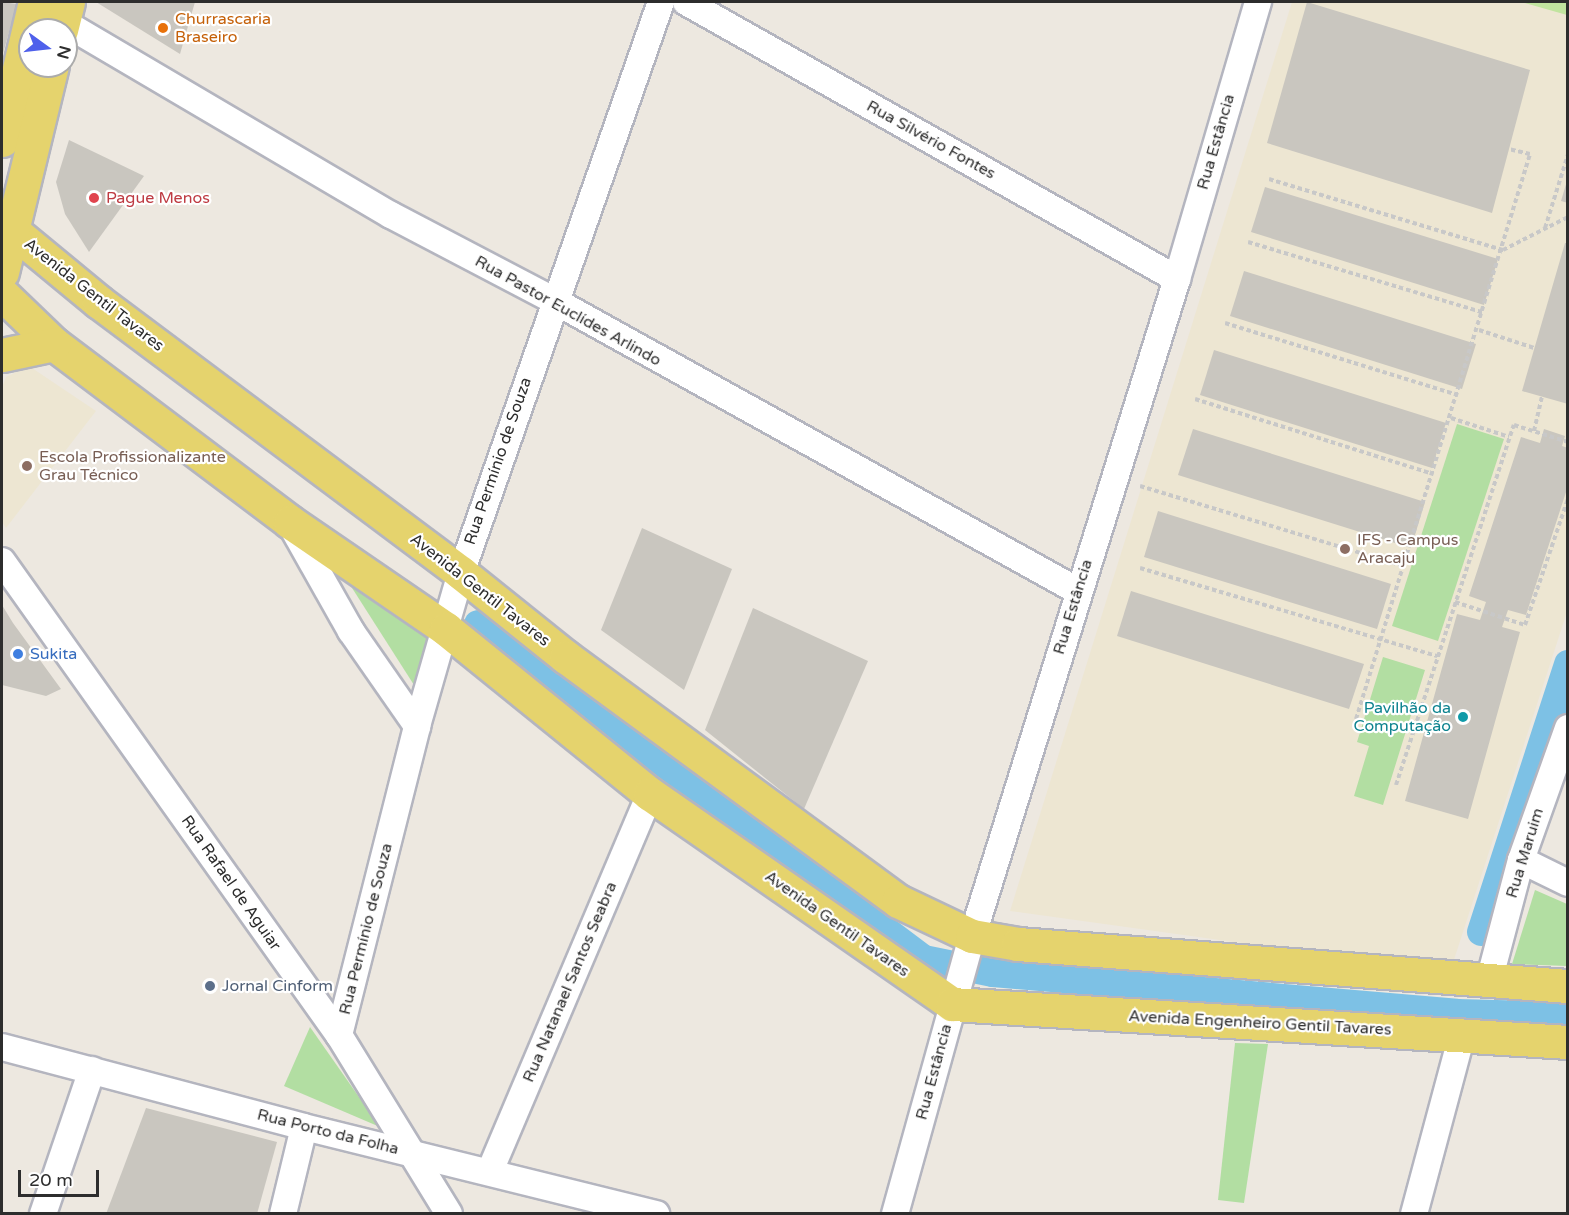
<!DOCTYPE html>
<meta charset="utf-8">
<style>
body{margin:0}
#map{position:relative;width:1569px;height:1215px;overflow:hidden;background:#ede8e0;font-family:"Varela Round",sans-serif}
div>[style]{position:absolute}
.education>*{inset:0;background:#ede6d2}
.green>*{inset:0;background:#b2dea2}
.pitch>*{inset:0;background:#c1e49f}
.canal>*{height:28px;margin:-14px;padding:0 14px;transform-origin:14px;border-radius:14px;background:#7dc1e5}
.building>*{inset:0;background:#c9c6bf}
.path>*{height:4px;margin-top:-2px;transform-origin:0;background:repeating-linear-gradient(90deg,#c8c8c8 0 4.5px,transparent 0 7.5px)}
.roads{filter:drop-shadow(2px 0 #b4b5bf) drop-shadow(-2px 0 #b4b5bf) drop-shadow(0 2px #b4b5bf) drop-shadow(0 -2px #b4b5bf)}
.minor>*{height:26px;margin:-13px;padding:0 13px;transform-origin:13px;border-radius:13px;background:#fff}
.major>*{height:33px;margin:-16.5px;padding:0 16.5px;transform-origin:16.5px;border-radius:16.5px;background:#e5d36d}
.dots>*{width:16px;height:16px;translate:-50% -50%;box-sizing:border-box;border:3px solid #fff;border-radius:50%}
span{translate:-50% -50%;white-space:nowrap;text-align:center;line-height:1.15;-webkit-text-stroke:4.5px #fff;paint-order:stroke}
.food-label{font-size:16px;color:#c56008}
.left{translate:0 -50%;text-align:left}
.street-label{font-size:16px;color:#2d2d2d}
.health-label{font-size:16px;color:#be3a42}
.education-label{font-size:16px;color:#785e54}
.shop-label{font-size:16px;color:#366cbe}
.culture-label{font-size:16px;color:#0d838f}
.right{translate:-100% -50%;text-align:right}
.service-label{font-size:16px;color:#4e5e75}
.frame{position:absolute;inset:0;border:3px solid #2d2d2d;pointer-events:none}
.north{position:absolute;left:18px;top:18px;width:60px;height:60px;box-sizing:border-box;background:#fff;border:2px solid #ababab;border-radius:50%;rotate:105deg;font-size:16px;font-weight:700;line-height:24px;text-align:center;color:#2d2d2d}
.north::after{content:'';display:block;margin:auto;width:21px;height:27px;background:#4f60eb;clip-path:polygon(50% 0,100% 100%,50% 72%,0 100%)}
.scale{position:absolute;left:18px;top:1170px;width:81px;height:27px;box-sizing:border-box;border:3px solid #2d2d2d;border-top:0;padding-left:8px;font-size:18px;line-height:21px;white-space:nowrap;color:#2d2d2d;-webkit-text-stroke:4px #fff;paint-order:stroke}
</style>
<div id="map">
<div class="education">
<i style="clip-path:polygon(1292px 2px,1567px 2px,1567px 612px,1450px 972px,1010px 911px)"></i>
<i style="clip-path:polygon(29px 366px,96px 411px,6px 528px,2px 522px,2px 387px,6px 377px)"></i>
</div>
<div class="green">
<i style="clip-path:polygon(1457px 424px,1504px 439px,1438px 641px,1392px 626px)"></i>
<i style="clip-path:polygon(331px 555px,438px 635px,421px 696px)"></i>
<i style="clip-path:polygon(1383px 657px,1425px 670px,1383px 805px,1354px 796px,1369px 746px,1357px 742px)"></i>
<i style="clip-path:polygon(1535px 890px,1567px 904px,1567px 966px,1512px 964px)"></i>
<i style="clip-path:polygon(310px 1027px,380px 1127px,284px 1086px)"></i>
<i style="clip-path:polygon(1235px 1043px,1268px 1044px,1244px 1203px,1218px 1200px)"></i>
</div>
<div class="pitch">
<i style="clip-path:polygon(1521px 2px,1567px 2px,1567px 15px)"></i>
</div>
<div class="canal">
<i style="left:478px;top:624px;width:558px;rotate:36.91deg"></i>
<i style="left:924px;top:959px;width:70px;rotate:11.5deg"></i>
<i style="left:993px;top:973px;width:465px;rotate:4.9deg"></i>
<i style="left:1456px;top:1013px;width:112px;rotate:1.5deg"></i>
<i style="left:1481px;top:932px;width:282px;rotate:-72deg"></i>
</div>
<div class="building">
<i style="clip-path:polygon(2px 2px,17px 4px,2px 57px)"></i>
<i style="clip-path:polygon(96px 2px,195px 2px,180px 54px)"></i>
<i style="clip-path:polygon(1307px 2px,1530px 70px,1492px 213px,1267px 143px)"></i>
<i style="clip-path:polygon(69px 140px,144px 176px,89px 252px,65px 214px,56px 182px)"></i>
<i style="clip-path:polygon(1567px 181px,1568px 181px,1568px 203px,1561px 201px)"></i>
<i style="clip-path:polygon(1265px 187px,1498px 259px,1484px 305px,1251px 232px)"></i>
<i style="clip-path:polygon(1565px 243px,1568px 243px,1568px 404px,1522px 391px)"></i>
<i style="clip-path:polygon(1244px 271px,1476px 344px,1462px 389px,1230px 316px)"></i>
<i style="clip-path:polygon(1214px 350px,1446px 423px,1432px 468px,1200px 395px)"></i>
<i style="clip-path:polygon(1193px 429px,1425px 502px,1411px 548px,1178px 475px)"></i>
<i style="clip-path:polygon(1544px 429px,1565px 436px,1562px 446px,1568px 448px,1568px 486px,1526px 615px,1508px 610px,1502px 627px,1520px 632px,1468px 819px,1405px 801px,1457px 614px,1480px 620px,1486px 602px,1469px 596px,1521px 437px,1540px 443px)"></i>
<i style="clip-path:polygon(1158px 511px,1391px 584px,1377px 629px,1144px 557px)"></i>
<i style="clip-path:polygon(642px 528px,732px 569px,684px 690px,601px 630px)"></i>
<i style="clip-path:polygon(1131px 591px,1364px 664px,1349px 709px,1117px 636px)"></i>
<i style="clip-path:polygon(2px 605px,13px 623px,61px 689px,46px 696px,2px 685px)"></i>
<i style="clip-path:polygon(753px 608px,868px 661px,804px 809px,705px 730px)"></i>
<i style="clip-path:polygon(146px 1108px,277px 1142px,257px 1214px,106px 1214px)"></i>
</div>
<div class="path">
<i style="left:1269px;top:179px;width:245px;rotate:16.9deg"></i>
<i style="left:1503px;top:250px;width:73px;rotate:-26.9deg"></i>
<i style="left:1545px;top:228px;width:77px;rotate:-72.7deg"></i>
<i style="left:1248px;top:242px;width:246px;rotate:16.7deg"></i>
<i style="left:1225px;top:323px;width:244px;rotate:17.2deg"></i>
<i style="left:1479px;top:330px;width:58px;rotate:18.1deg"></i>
<i style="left:1195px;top:399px;width:250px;rotate:17.5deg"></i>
<i style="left:1451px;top:418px;width:61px;rotate:18.1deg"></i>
<i style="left:1534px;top:431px;width:36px;rotate:-77deg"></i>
<i style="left:1140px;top:486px;width:275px;rotate:16.9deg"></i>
<i style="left:1140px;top:568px;width:310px;rotate:16.5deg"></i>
<i style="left:1455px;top:602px;width:74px;rotate:18.2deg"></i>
<i style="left:1525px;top:625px;width:133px;rotate:-71.2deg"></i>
<i style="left:1356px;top:719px;width:591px;rotate:-72.88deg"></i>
<i style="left:1530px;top:154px;width:22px;rotate:-167deg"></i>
<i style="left:1396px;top:785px;width:379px;rotate:-71.9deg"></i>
<i style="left:1514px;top:425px;width:57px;rotate:17.5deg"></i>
</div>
<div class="roads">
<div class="minor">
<i style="left:686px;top:2px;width:564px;rotate:29.43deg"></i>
<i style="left:63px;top:22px;width:381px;rotate:30.5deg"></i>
<i style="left:391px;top:215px;width:183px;rotate:27.7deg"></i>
<i style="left:553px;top:300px;width:600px;rotate:29deg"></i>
<i style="left:291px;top:525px;width:122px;rotate:60.5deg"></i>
<i style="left:351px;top:631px;width:116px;rotate:55.2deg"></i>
<i style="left:2px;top:561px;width:582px;rotate:54.59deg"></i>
<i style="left:339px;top:1035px;width:210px;rotate:58.4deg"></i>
<i style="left:1521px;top:860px;width:52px;rotate:26.1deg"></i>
<i style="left:1489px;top:981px;width:125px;rotate:-75.2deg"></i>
<i style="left:1521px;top:860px;width:140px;rotate:-70.4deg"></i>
<i style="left:339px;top:1035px;width:319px;rotate:-75.8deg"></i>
<i style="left:417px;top:726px;width:159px;rotate:-74deg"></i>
<i style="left:461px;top:573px;width:605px;rotate:-70.7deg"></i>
<i style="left:2px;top:1047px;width:312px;rotate:14.8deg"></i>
<i style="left:304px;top:1127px;width:363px;rotate:13.9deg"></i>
<i style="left:490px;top:1171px;width:410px;rotate:-67deg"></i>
<i style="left:43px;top:1214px;width:152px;rotate:-71.2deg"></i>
<i style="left:283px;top:1214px;width:89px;rotate:-76.4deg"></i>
<i style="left:895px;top:1214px;width:280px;rotate:-74.5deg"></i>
<i style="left:970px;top:944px;width:696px;rotate:-72.71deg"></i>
<i style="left:1177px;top:279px;width:289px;rotate:-73.7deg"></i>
<i style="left:1414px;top:1214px;width:185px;rotate:-75deg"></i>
</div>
<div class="major">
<i style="left:61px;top:30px;width:29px;rotate:-76deg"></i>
<i style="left:2px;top:140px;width:142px;rotate:-76.6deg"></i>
<i style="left:2px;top:222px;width:126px;rotate:39.5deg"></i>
<i style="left:99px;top:302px;width:452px;rotate:36.8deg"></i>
<i style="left:461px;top:573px;width:134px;rotate:38.7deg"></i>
<i style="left:566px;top:657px;width:412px;rotate:36.3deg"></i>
<i style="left:898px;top:901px;width:82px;rotate:25.3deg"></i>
<i style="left:972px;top:936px;width:47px;rotate:9.9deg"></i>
<i style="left:1018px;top:944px;width:552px;rotate:4.37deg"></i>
<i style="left:2px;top:272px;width:212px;rotate:-76.4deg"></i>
<i style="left:2px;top:294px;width:72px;rotate:43.9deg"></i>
<i style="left:54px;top:344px;width:296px;rotate:37deg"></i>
<i style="left:290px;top:522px;width:189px;rotate:34.4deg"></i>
<i style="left:446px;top:629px;width:262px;rotate:39deg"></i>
<i style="left:650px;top:794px;width:368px;rotate:34.8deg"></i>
<i style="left:952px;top:1004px;width:617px;rotate:3.53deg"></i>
<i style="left:2px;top:355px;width:53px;rotate:-11.9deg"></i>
</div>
</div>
<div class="dots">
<i style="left:163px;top:28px;background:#e8710a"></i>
<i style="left:94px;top:198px;background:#e0444e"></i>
<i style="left:27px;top:466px;background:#8d6e63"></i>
<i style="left:1345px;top:549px;background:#8d6e63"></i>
<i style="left:18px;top:654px;background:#3f7fe0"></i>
<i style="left:1463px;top:717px;background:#0f9aa8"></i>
<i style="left:210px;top:986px;background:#5c6f8a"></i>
</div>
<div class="food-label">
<span class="left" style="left:175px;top:28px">Churrascaria<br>Braseiro</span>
</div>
<div class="street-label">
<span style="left:931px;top:140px;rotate:29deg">Rua Silvério Fontes</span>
<span style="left:1216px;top:142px;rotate:-74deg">Rua Estância</span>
<span style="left:94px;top:295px;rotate:38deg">Avenida Gentil Tavares</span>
<span style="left:568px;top:311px;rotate:29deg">Rua Pastor Euclídes Arlindo</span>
<span style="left:498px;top:461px;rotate:-71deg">Rua Permínio de Souza</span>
<span style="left:480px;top:590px;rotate:38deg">Avenida Gentil Tavares</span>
<span style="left:1073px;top:607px;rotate:-73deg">Rua Estância</span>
<span style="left:1525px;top:853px;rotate:-73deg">Rua Maruim</span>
<span style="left:231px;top:883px;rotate:55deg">Rua Rafael de Aguiar</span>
<span style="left:837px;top:924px;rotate:35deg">Avenida Gentil Tavares</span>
<span style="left:366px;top:929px;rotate:-76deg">Rua Permínio de Souza</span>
<span style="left:570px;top:982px;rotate:-67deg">Rua Natanael Santos Seabra</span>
<span style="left:1260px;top:1023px;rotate:3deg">Avenida Engenheiro Gentil Tavares</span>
<span style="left:934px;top:1072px;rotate:-75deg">Rua Estância</span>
<span style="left:328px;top:1132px;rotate:14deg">Rua Porto da Folha</span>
</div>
<div class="health-label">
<span class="left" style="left:106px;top:198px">Pague Menos</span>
</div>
<div class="education-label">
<span class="left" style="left:39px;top:466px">Escola Profissionalizante<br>Grau Técnico</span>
<span class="left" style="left:1357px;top:549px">IFS - Campus<br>Aracaju</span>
</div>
<div class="shop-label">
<span class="left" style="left:30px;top:654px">Sukita</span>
</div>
<div class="culture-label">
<span class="right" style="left:1451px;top:717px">Pavilhão da<br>Computação</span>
</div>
<div class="service-label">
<span class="left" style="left:222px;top:986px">Jornal Cinform</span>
</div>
<div class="frame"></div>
<div class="north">N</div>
<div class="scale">20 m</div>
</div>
